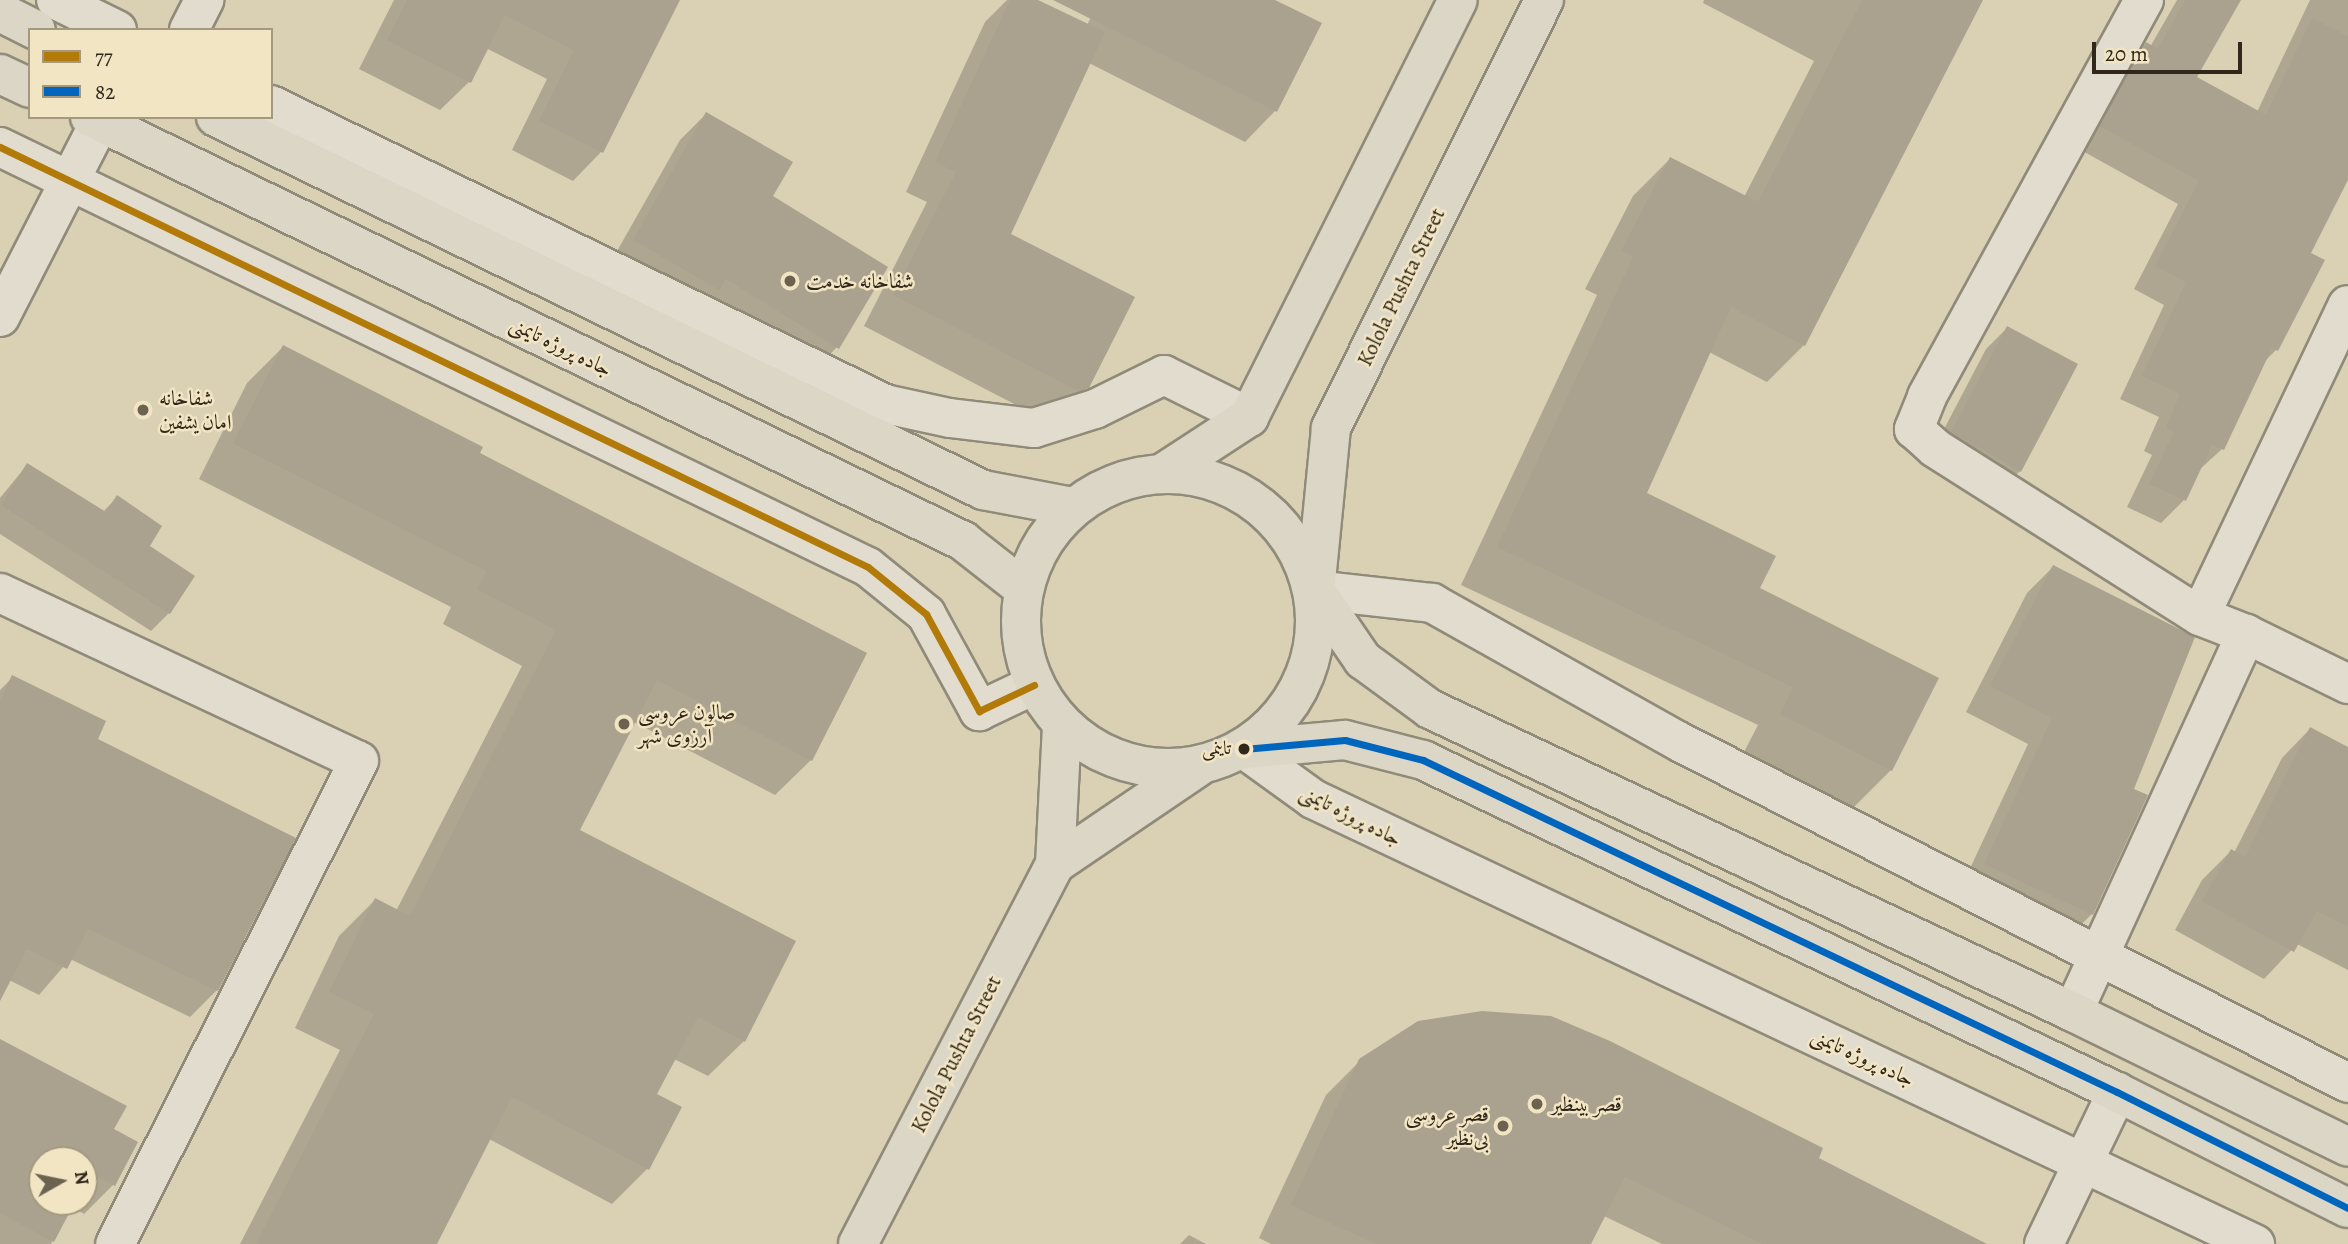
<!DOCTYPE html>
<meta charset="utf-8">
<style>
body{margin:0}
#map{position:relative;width:2348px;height:1244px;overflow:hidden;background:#dad0b4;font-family:Alegreya,Amiri,serif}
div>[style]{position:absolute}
.shadow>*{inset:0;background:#0003}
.building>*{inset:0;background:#aaa28f}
.roads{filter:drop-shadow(2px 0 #908a79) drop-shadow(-2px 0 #908a79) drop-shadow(0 2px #908a79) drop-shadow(0 -2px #908a79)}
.minor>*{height:38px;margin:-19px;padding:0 19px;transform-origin:19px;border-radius:19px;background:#e1dcce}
.major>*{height:38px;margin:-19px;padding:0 19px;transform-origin:19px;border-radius:19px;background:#dcd6c7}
.major>.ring{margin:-19px;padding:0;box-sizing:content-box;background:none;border:38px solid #dcd6c7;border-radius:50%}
.bus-1>*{height:7px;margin:-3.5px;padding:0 3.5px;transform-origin:3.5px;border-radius:3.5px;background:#b27a09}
.bus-2>*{height:7px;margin:-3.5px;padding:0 3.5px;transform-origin:3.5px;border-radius:3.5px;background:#0065bd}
.dots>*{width:19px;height:19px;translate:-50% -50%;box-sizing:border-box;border:4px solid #f1e5c4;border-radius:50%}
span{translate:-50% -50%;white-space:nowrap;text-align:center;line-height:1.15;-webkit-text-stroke:5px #f1e5c4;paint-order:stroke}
.bus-label{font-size:19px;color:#31271a}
.right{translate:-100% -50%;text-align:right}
.poi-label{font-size:21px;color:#31271a}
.left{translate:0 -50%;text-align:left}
.street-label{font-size:21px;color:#31271a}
.legend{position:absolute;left:28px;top:28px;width:245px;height:91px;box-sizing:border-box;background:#f1e5c4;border:2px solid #a49980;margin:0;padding:9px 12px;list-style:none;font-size:21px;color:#31271a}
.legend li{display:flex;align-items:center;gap:14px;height:35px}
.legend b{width:35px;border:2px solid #a49980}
.north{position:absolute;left:28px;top:1146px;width:70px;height:70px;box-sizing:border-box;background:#f1e5c4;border:2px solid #a49980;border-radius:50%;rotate:81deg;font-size:19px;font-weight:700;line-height:28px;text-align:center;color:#31271a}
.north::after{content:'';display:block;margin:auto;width:24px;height:32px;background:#6c6250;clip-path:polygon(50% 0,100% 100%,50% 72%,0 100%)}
.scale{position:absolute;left:2092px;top:42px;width:150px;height:32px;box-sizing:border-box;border:4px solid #31271a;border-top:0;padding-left:9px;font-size:21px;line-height:24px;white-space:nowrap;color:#31271a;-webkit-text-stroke:5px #f1e5c4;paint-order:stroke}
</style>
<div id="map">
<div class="shadow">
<i style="clip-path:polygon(394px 0,658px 0,601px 152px,573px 181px,512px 150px,547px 79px,486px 48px,469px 82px,440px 110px,359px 69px)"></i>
<i style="clip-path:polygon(1007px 0,1034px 0,1087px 25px,1100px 0,1272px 0,1320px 24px,1275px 111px,1245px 142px,1089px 63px,1009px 234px,1088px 386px,1057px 417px,1047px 421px,864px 326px,927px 202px,906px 192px,985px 22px)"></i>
<i style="clip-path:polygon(1704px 0,1981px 0,1804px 345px,1767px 382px,1709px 352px,1645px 494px,1891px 770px,1854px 807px,1744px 752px,1758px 725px,1461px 585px,1597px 295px,1585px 289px,1633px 196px,1670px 159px,1744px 197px,1814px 61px,1703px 3px)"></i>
<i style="clip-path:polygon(2177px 0,2239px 0,2195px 78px,2257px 112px,2310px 0,2348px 0,2348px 176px,2308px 253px,2276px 350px,2262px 364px,2222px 449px,2198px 471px,2184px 500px,2161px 523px,2127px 507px,2152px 455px,2144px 451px,2159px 417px,2120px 399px,2164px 305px,2134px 289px,2178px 204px,2079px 149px,2124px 67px,2146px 44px,2150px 47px)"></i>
<i style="clip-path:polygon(706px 114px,771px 197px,837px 347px,811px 374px,608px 267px,680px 140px)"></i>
<i style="clip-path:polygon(2007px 328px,2020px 471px,1999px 492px,1931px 454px,1986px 349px)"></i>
<i style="clip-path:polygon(283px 347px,477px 454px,811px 760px,775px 795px,634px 722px,578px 831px,744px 1041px,708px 1076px,674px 1059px,655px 1095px,647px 1169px,612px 1204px,489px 1139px,435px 1244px,240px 1244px,340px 1050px,295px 1028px,339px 936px,375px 900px,396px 911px,522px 666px,443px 624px,451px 607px,199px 479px,247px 383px)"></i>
<i style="clip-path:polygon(27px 465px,103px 512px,117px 497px,147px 546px,169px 613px,151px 631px,0 534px,0 498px)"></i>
<i style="clip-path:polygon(2053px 567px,2132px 790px,2092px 914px,2066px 939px,1960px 890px,2028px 744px,1966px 712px,2027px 593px)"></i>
<i style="clip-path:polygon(13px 677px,95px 739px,217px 990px,190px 1017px,70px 959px,39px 995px,9px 980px,0 997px,0 690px)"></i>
<i style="clip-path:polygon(2310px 729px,2348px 748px,2348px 970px,2297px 944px,2264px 979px,2175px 930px,2202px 880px,2231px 851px,2234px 853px,2282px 758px)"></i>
<i style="clip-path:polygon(evenodd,0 1049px,112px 1129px,113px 1185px,84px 1214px,71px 1206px,51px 1244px,0 1244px,0 1049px,42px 1160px,84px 1160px,84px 1202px,42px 1202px,42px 1160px)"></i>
<i style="clip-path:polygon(1360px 1061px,1816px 1159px,1983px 1244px,1662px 1244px,1604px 1216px,1589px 1244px,1271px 1244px,1259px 1238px,1326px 1095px)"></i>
<i style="clip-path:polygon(1189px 1235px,1206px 1244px,1180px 1244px)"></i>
</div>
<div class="building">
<i style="clip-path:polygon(407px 0,680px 0,603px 153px,539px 121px,574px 50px,505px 15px,471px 83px,387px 40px)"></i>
<i style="clip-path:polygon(1010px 0,1038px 0,1105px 32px,1011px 234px,1135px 297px,1089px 388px,1078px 391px,893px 295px,956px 172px,935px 162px)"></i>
<i style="clip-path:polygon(1053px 0,1275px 0,1322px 23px,1277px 112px)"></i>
<i style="clip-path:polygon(1862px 0,1983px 0,1805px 346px,1731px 307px,1647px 493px,1776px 556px,1760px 588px,1939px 678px,1892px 771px,1780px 714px,1793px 687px,1497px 547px,1633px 257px,1621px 251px,1670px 157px,1758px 202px)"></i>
<i style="clip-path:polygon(2185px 0,2241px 0,2197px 77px,2266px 115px,2312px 18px,2348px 36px,2348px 180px,2311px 253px,2325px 260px,2278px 351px,2272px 348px,2224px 450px,2212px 445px,2186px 501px,2149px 484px,2174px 432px,2166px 428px,2180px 394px,2142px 376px,2186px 282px,2155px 266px,2199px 181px,2100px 126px,2146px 42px,2158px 49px)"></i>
<i style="clip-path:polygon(706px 112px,793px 162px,773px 196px,888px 267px,839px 349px,726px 279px,719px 290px,633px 240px)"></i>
<i style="clip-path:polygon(2007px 326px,2078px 364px,2021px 472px,1951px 432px)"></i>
<i style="clip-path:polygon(283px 345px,483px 447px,480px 453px,867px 653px,812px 761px,657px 680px,580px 830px,796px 941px,745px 1042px,698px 1017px,657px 1094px,682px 1107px,649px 1170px,512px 1097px,437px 1244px,256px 1244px,374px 1014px,329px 992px,375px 898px,410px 916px,556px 630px,477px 589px,486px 571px,233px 443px)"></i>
<i style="clip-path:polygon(27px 463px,106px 512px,117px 495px,162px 526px,150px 546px,195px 576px,170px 614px,1px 505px)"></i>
<i style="clip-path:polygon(2053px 565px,2195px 637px,2134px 789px,2148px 795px,2093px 915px,1984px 864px,2052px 718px,1990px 686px)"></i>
<i style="clip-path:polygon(12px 675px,106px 721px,98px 739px,296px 838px,218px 991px,88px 929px,67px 969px,27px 949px,0 1001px,0 700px)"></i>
<i style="clip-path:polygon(2310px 727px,2348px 747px,2348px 927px,2317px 911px,2294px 952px,2202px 901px,2231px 849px,2245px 857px)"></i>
<i style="clip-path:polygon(1482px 1011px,1551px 1016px,1610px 1041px,1823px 1148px,1819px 1158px,1987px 1244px,1763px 1244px,1625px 1177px,1591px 1244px,1376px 1244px,1291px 1205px,1359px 1059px,1418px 1021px)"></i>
<i style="clip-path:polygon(0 1039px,127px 1106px,114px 1129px,138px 1142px,115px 1186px,91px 1173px,84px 1186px,84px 1160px,42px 1160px,42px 1202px,75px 1202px,54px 1242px,0 1213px)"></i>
</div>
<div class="roads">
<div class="minor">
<i style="left:56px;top:0;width:68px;rotate:26.2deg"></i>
<i style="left:2144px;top:0;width:452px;rotate:118.7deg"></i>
<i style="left:1927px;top:397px;width:35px;rotate:112deg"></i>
<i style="left:1914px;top:429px;width:28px;rotate:42deg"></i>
<i style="left:1935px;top:448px;width:314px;rotate:32.4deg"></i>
<i style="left:2200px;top:616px;width:49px;rotate:21.4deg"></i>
<i style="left:2246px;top:634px;width:114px;rotate:26.1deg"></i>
<i style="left:189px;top:30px;width:34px;rotate:-63deg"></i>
<i style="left:271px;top:105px;width:683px;rotate:25.96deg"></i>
<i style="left:885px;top:404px;width:66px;rotate:12.2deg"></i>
<i style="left:950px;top:418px;width:85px;rotate:6.8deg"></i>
<i style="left:1034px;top:428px;width:64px;rotate:-17.3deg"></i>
<i style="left:1095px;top:409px;width:77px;rotate:-26.2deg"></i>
<i style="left:1164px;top:375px;width:95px;rotate:26.3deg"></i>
<i style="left:0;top:147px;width:964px;rotate:25.82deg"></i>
<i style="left:868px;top:567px;width:75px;rotate:39deg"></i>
<i style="left:926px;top:614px;width:111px;rotate:61.3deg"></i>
<i style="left:979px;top:711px;width:61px;rotate:-25.3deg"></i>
<i style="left:0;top:317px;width:219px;rotate:-62.9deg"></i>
<i style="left:1315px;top:590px;width:118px;rotate:6.3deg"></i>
<i style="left:1432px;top:603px;width:284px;rotate:29.3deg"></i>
<i style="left:1680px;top:742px;width:750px;rotate:27.04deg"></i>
<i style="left:0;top:593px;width:396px;rotate:25.1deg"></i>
<i style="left:359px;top:761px;width:541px;rotate:116.8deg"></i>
<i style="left:2200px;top:616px;width:344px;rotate:-64.6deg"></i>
<i style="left:1244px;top:749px;width:85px;rotate:35.9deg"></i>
<i style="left:1313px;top:799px;width:1042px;rotate:25.29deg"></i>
<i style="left:2073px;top:1012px;width:416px;rotate:-65.4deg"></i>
<i style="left:2044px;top:1244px;width:169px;rotate:-64.3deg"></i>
</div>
<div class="major">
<i style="left:1544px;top:0;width:478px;rotate:116.5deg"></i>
<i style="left:1331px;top:428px;width:163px;rotate:95.6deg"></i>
<i style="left:1315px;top:590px;width:85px;rotate:55.6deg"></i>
<i style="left:1363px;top:660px;width:83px;rotate:36.2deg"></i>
<i style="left:1430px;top:709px;width:711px;rotate:25.23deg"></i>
<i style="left:2073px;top:1012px;width:306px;rotate:26.1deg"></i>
<i style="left:0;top:12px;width:40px;rotate:26.6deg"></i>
<i style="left:0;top:74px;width:33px;rotate:25deg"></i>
<i style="left:90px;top:117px;width:971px;rotate:25.9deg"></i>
<i style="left:963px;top:541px;width:76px;rotate:38.1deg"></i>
<i style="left:216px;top:117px;width:853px;rotate:25.93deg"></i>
<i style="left:983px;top:490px;width:92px;rotate:10.7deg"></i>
<i style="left:1163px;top:473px;width:103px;rotate:-33.1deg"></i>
<i style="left:1249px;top:417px;width:466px;rotate:-63.4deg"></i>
<i class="ring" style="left:1021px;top:474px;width:256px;height:256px"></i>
<i style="left:1244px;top:749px;width:101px;rotate:-5.1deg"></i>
<i style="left:1345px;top:740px;width:81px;rotate:14.4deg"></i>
<i style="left:1423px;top:760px;width:769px;rotate:25.57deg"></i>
<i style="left:2117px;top:1092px;width:258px;rotate:26.7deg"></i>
<i style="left:1055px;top:864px;width:173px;rotate:-34.1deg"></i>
<i style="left:858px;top:1244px;width:428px;rotate:-62.6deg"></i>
<i style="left:1055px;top:864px;width:138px;rotate:-87.1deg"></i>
</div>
</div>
<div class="bus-1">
<i style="left:0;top:147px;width:964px;rotate:25.82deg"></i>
<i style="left:868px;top:567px;width:75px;rotate:39deg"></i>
<i style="left:926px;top:614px;width:111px;rotate:61.3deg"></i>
<i style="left:979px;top:711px;width:61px;rotate:-25.3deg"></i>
</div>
<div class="bus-2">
<i style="left:1244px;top:749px;width:101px;rotate:-5.1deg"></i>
<i style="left:1345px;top:740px;width:81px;rotate:14.4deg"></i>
<i style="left:1423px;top:760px;width:769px;rotate:25.57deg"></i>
<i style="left:2117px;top:1092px;width:258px;rotate:26.7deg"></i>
</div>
<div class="dots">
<i style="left:790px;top:281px;background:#6c6250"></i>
<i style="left:143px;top:410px;background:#6c6250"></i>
<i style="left:624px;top:724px;background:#6c6250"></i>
<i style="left:1244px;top:749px;background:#31271a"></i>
<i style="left:1537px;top:1104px;background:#6c6250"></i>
<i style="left:1503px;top:1126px;background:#6c6250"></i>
</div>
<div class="bus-label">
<span class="right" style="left:1231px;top:749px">تاینمی</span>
</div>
<div class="poi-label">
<span class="left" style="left:806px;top:281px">شفاخانه خدمت</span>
<span class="left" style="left:159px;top:410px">شفاخانه<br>امان یشفین</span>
<span class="left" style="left:638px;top:724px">صالون عروسی<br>آرزوی شهر</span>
<span class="left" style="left:1551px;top:1104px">قصر بینظیر</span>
<span class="right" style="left:1489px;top:1126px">قصر عروسی<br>بی‌نظیر</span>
</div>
<div class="street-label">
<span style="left:1401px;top:287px;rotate:-64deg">Kolola Pushta Street</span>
<span style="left:561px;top:346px;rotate:26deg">جاده پروژه تایمنی</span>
<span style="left:1351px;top:815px;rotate:27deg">جاده پروژه تایمنی</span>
<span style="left:956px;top:1054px;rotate:-63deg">Kolola Pushta Street</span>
<span style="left:1863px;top:1057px;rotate:25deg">جاده پروژه تایمنی</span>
</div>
<ul class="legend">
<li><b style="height:9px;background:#b27a09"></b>77</li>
<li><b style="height:9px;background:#0065bd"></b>82</li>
</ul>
<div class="north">N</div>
<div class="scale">20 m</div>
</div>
